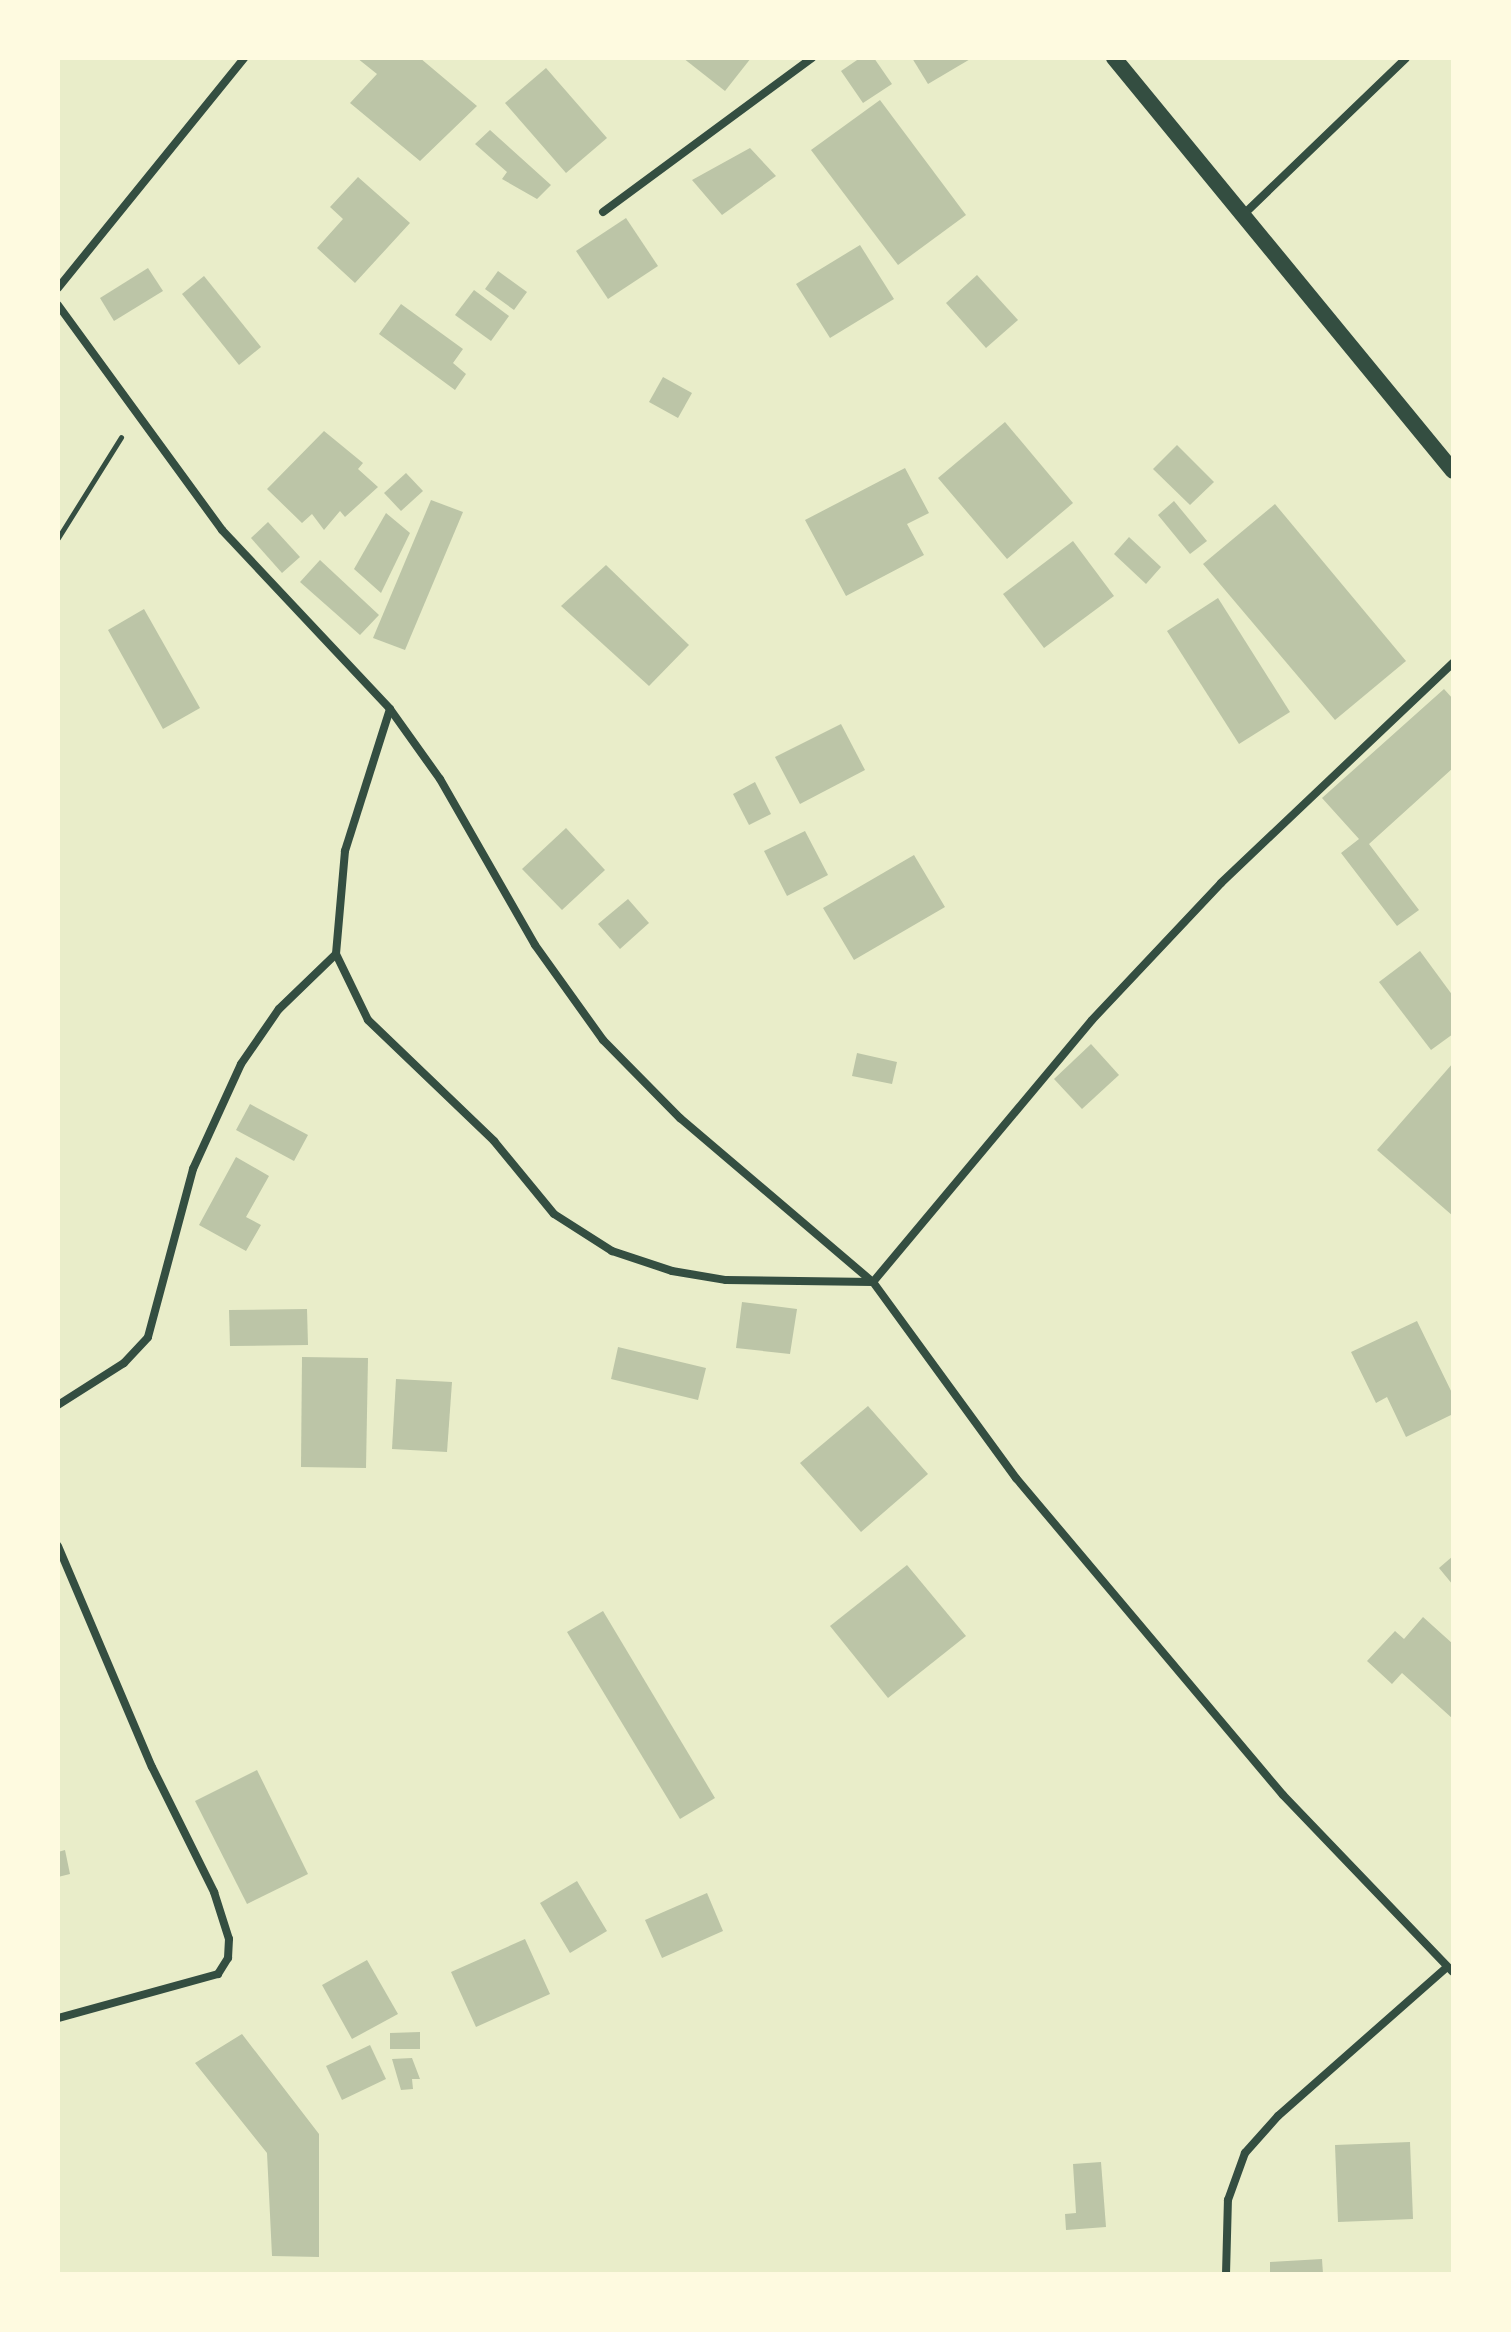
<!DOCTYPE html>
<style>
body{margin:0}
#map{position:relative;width:1511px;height:2332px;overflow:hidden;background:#e9edc9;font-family:"Zilla Slab",serif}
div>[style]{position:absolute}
.building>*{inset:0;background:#bcc5a7}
.path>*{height:5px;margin:-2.5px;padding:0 2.5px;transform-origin:2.5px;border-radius:2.5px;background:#344e41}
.minor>*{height:8px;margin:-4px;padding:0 4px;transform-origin:4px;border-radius:4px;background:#344e41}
.secondary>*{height:16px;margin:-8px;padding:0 8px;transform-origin:8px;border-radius:8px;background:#344e41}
span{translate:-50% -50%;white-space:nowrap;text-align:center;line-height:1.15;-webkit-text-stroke:7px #fefae0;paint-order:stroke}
.frame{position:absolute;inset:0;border:60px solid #fefae0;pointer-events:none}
</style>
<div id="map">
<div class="building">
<i style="clip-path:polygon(357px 58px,420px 58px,477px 106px,420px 161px,350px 103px,377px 74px)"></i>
<i style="clip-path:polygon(683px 58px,751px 58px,725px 91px)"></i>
<i style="clip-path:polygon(860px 58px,874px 58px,892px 84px,863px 103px,841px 71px)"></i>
<i style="clip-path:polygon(912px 58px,972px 58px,928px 84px)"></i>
<i style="clip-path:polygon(546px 68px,607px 138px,566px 173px,505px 103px)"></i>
<i style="clip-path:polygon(880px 100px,966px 215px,898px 265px,811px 150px)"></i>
<i style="clip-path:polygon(490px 130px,551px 185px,537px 199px,502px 179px,507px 172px,475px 144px)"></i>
<i style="clip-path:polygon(750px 148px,776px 176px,722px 215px,692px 180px)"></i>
<i style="clip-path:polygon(358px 177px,410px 223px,355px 283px,317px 248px,343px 219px,330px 207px)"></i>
<i style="clip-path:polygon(626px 218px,658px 266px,608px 299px,576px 251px)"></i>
<i style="clip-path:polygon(860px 245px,894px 299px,830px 338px,796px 284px)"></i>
<i style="clip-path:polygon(148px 268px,163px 291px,114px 321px,100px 298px)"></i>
<i style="clip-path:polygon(498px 271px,527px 292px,514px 310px,485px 289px)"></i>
<i style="clip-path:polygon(977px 275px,1018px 320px,986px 348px,946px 303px)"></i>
<i style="clip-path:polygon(204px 276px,261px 347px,239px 365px,182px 294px)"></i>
<i style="clip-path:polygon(474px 290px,509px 316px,491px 341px,455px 315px)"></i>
<i style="clip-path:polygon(401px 304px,463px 349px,453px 363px,466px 374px,455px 390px,379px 334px)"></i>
<i style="clip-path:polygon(663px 377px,692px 393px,678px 418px,649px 402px)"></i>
<i style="clip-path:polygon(1005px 422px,1073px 503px,1007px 559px,938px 478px)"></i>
<i style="clip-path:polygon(324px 431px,363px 463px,358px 469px,378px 487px,345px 517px,340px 511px,324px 530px,312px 514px,302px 523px,267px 489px)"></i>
<i style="clip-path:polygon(1177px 445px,1214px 482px,1190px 505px,1153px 469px)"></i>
<i style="clip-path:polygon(905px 468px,929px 513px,907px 524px,924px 555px,846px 596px,805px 520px)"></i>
<i style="clip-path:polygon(406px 473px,423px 491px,401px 511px,384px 493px)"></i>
<i style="clip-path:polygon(431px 500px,463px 512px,405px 650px,373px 638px)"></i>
<i style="clip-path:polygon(1174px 501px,1207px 541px,1190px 554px,1158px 515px)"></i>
<i style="clip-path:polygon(1275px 504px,1406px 661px,1335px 720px,1203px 564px)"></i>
<i style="clip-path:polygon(386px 513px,410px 533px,381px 593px,354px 569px)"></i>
<i style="clip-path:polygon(268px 522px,300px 557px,282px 573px,251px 538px)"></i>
<i style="clip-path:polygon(1129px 537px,1161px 567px,1146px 584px,1114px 554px)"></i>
<i style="clip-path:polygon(1073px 541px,1114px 596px,1044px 648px,1003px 594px)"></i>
<i style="clip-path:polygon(320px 560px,379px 615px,360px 635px,300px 582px)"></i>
<i style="clip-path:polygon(606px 565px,689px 645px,649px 686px,561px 606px)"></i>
<i style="clip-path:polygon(1218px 598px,1290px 712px,1239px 744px,1167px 631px)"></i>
<i style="clip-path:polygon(144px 609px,200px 708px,163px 729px,108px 630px)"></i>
<i style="clip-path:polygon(1444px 689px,1453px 699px,1453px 768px,1369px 844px,1419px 910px,1397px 926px,1341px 853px,1359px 839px,1322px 798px)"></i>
<i style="clip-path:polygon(841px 724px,865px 770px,800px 804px,775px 757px)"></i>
<i style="clip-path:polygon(755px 782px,771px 814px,749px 825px,733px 794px)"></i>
<i style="clip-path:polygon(566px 828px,605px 870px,562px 910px,522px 869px)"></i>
<i style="clip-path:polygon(805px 831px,828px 875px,787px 896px,764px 851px)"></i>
<i style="clip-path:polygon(914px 855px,945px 907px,854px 960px,823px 908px)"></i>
<i style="clip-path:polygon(628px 899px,649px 923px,620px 949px,598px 924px)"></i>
<i style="clip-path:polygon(1420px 951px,1453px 996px,1453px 1034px,1431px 1050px,1379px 982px)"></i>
<i style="clip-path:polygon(1091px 1044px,1119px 1075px,1082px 1109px,1054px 1079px)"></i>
<i style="clip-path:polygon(857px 1053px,897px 1062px,892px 1084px,852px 1076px)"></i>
<i style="clip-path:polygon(1453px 1063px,1453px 1216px,1377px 1150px)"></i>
<i style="clip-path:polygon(250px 1104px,308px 1135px,294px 1161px,236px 1130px)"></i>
<i style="clip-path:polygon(236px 1157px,269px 1176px,246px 1217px,261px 1225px,246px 1251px,199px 1225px)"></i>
<i style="clip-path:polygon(742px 1302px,797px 1309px,790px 1354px,736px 1348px)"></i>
<i style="clip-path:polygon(307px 1309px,308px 1345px,230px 1346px,229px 1310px)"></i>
<i style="clip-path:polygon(1417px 1321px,1453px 1395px,1453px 1414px,1406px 1437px,1387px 1397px,1376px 1403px,1351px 1352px)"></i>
<i style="clip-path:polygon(618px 1347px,706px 1368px,698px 1400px,611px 1379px)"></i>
<i style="clip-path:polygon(302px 1357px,368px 1358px,366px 1468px,301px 1467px)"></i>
<i style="clip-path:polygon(396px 1379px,452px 1382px,447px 1452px,392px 1449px)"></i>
<i style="clip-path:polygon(868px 1406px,928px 1474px,861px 1532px,800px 1463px)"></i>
<i style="clip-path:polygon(1453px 1556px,1453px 1585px,1439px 1568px)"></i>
<i style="clip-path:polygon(907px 1565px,966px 1636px,888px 1698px,830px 1626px)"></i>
<i style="clip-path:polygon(603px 1611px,715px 1798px,680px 1819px,567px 1632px)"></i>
<i style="clip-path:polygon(1423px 1617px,1453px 1644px,1453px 1719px,1402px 1673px,1392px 1684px,1367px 1661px,1395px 1631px,1404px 1639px)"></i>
<i style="clip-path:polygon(257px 1770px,308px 1874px,247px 1904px,195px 1801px)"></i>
<i style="clip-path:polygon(65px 1850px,70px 1874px,58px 1877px,58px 1852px)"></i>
<i style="clip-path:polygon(577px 1881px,607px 1931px,570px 1953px,540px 1903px)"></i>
<i style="clip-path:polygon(707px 1893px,723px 1931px,662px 1958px,645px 1920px)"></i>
<i style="clip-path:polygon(525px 1939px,550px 1994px,476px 2027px,451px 1972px)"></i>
<i style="clip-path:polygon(367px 1960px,398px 2014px,352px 2039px,322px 1985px)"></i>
<i style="clip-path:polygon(420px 2032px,420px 2049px,390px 2049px,390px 2033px)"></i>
<i style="clip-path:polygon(242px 2034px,319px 2134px,319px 2257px,272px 2256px,267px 2153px,195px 2063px)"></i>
<i style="clip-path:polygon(370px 2045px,386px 2079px,342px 2100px,326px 2066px)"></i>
<i style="clip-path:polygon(412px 2058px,420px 2079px,412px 2079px,413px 2089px,401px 2090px,392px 2059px)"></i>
<i style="clip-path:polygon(1410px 2142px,1413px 2219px,1338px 2222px,1335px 2145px)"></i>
<i style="clip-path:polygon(1101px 2162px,1106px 2227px,1066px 2230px,1065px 2214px,1076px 2213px,1073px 2164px)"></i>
<i style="clip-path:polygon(1322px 2259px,1323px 2274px,1270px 2274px,1270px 2262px)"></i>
</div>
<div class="path">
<i style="left:58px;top:538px;width:119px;rotate:-58deg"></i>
</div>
<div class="minor">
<i style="left:603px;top:212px;width:260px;rotate:-36.4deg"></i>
<i style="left:1243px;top:215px;width:226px;rotate:-43.9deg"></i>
<i style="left:58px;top:288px;width:296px;rotate:-51deg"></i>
<i style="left:58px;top:305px;width:278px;rotate:53.9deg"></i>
<i style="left:222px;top:530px;width:245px;rotate:46.8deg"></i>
<i style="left:390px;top:709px;width:86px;rotate:54.5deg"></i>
<i style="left:440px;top:779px;width:191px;rotate:60.2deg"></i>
<i style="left:535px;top:945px;width:117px;rotate:54.4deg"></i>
<i style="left:603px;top:1040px;width:110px;rotate:45.4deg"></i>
<i style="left:680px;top:1118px;width:253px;rotate:40.4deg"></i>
<i style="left:873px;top:1282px;width:243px;rotate:53.9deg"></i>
<i style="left:1016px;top:1478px;width:414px;rotate:49.9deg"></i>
<i style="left:1283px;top:1795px;width:245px;rotate:46.2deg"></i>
<i style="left:390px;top:709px;width:149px;rotate:107.6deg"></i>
<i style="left:345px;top:851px;width:103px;rotate:95deg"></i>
<i style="left:336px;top:954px;width:73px;rotate:64.1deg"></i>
<i style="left:368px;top:1020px;width:175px;rotate:43.8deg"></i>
<i style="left:494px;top:1141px;width:94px;rotate:50.6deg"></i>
<i style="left:554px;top:1214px;width:69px;rotate:32.5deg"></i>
<i style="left:612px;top:1251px;width:63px;rotate:18.4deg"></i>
<i style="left:672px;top:1271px;width:55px;rotate:9.5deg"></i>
<i style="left:726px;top:1280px;width:147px;rotate:0.8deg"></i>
<i style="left:873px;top:1282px;width:341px;rotate:-50.1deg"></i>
<i style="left:1092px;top:1020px;width:188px;rotate:-46.7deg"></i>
<i style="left:1221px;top:883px;width:320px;rotate:-43.5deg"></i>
<i style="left:58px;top:1405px;width:78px;rotate:-32.5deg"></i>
<i style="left:124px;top:1363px;width:35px;rotate:-47deg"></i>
<i style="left:148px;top:1337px;width:174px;rotate:-75deg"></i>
<i style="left:193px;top:1169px;width:115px;rotate:-65.4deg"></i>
<i style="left:241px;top:1064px;width:67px;rotate:-55.4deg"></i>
<i style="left:279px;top:1009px;width:79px;rotate:-44deg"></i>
<i style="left:58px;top:1546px;width:240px;rotate:67deg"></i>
<i style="left:152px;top:1767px;width:140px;rotate:63.6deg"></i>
<i style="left:214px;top:1892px;width:49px;rotate:72.3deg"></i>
<i style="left:229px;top:1939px;width:19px;rotate:93deg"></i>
<i style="left:228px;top:1958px;width:19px;rotate:122deg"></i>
<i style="left:218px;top:1974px;width:166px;rotate:164.6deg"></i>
<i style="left:1226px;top:2274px;width:74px;rotate:-88.5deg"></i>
<i style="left:1228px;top:2200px;width:50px;rotate:-70.1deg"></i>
<i style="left:1245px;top:2153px;width:50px;rotate:-48.3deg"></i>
<i style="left:1278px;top:2116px;width:225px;rotate:-41.4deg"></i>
</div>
<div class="secondary">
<i style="left:1114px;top:58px;width:534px;rotate:50.62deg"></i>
</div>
<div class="frame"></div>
</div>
